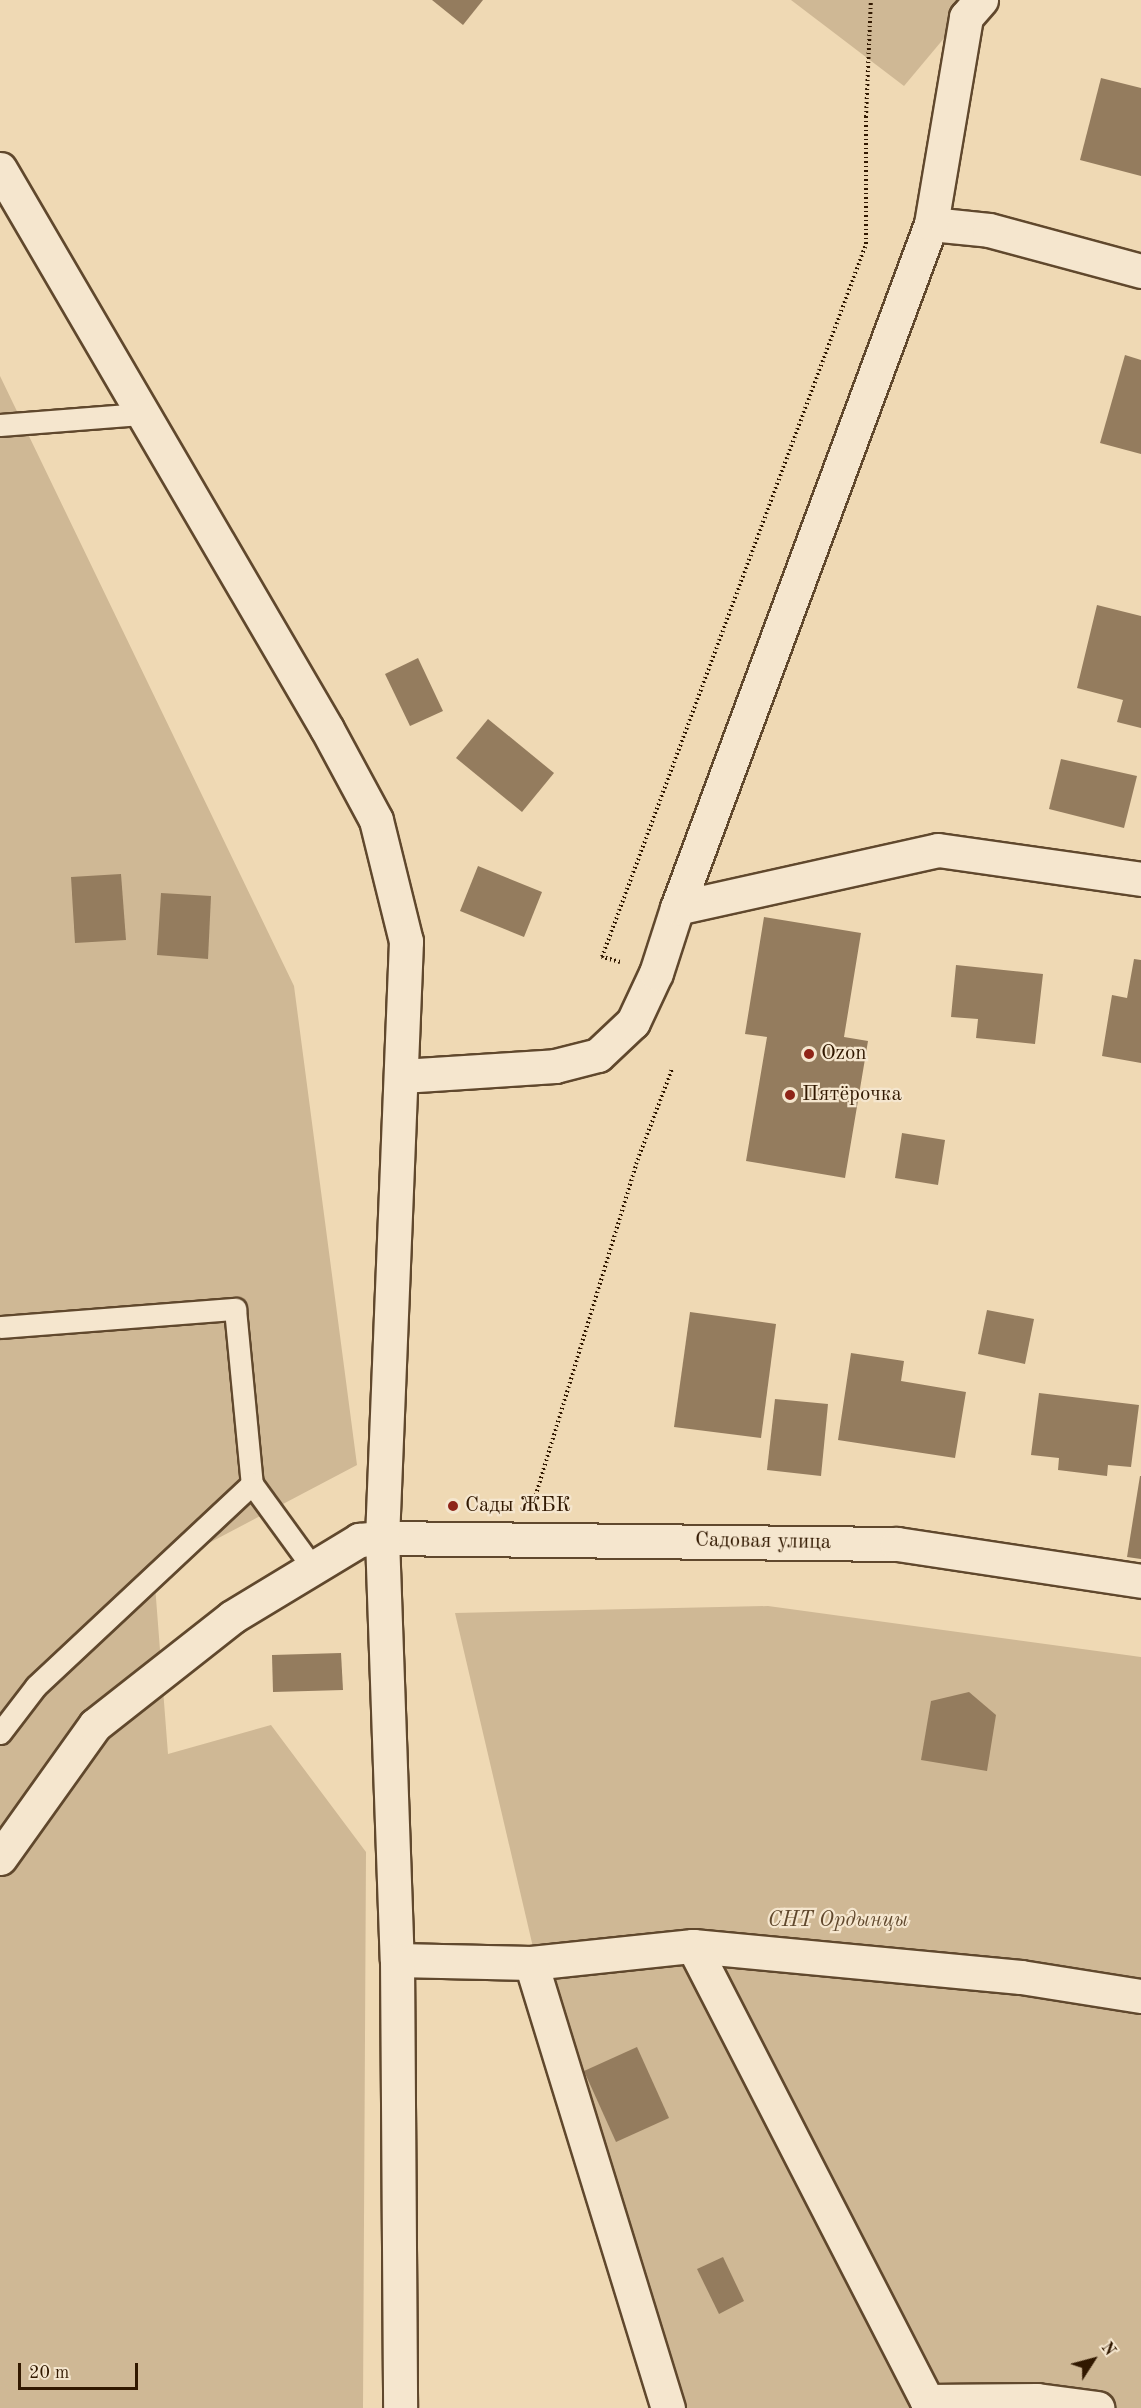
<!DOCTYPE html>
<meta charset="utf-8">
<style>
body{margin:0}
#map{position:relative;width:1141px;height:2408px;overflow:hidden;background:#efd9b4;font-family:"Old Standard TT",serif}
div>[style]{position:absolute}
.green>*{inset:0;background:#cfb895}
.building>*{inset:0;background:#947c5e}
.path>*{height:4px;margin-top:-2px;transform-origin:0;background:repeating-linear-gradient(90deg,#311800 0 1.5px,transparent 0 4.5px)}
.roads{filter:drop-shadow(2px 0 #60482d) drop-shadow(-2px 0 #60482d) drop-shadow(0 2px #60482d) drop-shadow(0 -2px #60482d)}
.service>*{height:21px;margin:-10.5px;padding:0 10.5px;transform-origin:10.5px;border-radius:10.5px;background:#f5e6ce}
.minor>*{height:33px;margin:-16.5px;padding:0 16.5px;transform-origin:16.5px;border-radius:16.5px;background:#f5e6ce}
.tertiary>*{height:33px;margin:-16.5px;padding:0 16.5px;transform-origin:16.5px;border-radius:16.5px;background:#f5e6ce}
.dots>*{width:16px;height:16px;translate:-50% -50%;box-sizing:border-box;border:3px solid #f5e6ce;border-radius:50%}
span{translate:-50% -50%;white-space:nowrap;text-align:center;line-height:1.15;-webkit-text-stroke:4.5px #f5e6ce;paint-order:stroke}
.poi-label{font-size:21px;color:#311800}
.left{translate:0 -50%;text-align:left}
.street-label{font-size:21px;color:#311800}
.park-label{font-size:21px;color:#60482d;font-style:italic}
.north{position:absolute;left:1063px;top:2330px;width:60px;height:60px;-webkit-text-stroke:4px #f5e6ce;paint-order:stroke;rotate:54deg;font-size:16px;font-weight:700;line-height:24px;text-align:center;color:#311800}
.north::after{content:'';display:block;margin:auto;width:21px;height:27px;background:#311800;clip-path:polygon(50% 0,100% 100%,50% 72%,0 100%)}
.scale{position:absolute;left:18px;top:2363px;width:120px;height:27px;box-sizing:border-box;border:3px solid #311800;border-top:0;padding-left:8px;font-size:18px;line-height:21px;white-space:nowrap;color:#311800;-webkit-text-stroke:4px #f5e6ce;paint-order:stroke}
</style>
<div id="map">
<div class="green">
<i style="clip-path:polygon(791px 0,976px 0,904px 86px)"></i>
<i style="clip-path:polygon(0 376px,294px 986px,357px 1465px,154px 1572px,168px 1754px,271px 1725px,366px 1852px,363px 2408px,0 2408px)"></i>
<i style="clip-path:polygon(768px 1606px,1141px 1657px,1141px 2408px,678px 2408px,585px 2170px,455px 1613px)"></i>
</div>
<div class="building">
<i style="clip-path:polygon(432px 0,483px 0,463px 25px)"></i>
<i style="clip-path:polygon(1101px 78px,1141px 88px,1141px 176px,1080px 160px)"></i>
<i style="clip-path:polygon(1125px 355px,1141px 360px,1141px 454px,1100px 443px)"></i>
<i style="clip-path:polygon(1097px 605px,1141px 616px,1141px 728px,1117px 722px,1123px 700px,1077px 688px)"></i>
<i style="clip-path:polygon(418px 658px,443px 711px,410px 726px,385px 674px)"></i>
<i style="clip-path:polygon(488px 719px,554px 773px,522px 812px,456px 758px)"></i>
<i style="clip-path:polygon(1061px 759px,1137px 776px,1124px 828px,1049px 809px)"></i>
<i style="clip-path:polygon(478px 866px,542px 892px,524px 937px,460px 911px)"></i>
<i style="clip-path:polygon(121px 874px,126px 940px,75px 943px,71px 877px)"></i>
<i style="clip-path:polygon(161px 893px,211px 896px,208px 959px,157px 955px)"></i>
<i style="clip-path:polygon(764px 917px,861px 933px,844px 1037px,868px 1041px,845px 1178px,746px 1161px,767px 1037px,745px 1034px)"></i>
<i style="clip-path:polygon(1134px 959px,1141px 960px,1141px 1063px,1102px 1056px,1112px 995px,1127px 998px)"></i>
<i style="clip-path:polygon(956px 965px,1043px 974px,1035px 1044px,976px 1038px,978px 1019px,951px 1017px)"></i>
<i style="clip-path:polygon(902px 1133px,945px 1140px,938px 1185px,895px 1178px)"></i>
<i style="clip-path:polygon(987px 1310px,1034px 1319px,1025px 1364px,978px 1354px)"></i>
<i style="clip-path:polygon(690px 1312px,776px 1324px,761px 1438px,674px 1427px)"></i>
<i style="clip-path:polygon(851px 1353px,904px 1361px,901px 1381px,966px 1392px,955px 1458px,838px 1440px)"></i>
<i style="clip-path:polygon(1039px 1393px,1139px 1405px,1131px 1467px,1108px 1465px,1107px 1476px,1058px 1470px,1059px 1458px,1031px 1455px)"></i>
<i style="clip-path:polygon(775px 1399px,828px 1404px,821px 1476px,767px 1470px)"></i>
<i style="clip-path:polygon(1140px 1476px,1141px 1476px,1141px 1559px,1127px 1557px)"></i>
<i style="clip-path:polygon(341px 1653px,343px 1690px,273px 1692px,272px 1655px)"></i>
<i style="clip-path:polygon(969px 1692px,996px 1715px,987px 1771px,921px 1760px,931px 1701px)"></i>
<i style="clip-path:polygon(637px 2047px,669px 2118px,616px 2142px,584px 2071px)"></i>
<i style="clip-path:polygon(723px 2257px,744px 2301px,719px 2314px,697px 2269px)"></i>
</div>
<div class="path">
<i style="left:620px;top:962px;width:19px;rotate:-164deg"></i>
<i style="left:602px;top:957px;width:760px;rotate:-69.68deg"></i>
<i style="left:866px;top:244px;width:127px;rotate:-90deg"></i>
<i style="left:866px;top:117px;width:117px;rotate:-87.6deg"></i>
<i style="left:533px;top:1504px;width:355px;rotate:-73.1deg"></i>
<i style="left:636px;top:1164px;width:102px;rotate:-69.2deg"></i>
</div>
<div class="roads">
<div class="service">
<i style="left:0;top:425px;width:141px;rotate:-4.5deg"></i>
<i style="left:0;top:1327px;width:236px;rotate:-4.4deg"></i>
<i style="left:235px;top:1309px;width:176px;rotate:84.5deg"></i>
<i style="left:252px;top:1484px;width:104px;rotate:54deg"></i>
<i style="left:0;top:1733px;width:59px;rotate:-52.5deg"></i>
<i style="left:36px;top:1686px;width:296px;rotate:-43.1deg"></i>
</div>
<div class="minor">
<i style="left:931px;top:224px;width:58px;rotate:5.9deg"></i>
<i style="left:989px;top:230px;width:157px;rotate:15.1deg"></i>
<i style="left:677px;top:908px;width:267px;rotate:-12.5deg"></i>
<i style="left:938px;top:850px;width:205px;rotate:8.1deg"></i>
<i style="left:402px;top:1076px;width:153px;rotate:-3.7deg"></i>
<i style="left:555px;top:1066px;width:44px;rotate:-14.3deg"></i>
<i style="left:598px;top:1055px;width:48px;rotate:-43.3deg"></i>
<i style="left:633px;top:1022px;width:54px;rotate:-64.9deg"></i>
<i style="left:656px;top:973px;width:68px;rotate:-72.1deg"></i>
<i style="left:677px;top:908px;width:730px;rotate:-69.63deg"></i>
<i style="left:931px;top:224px;width:210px;rotate:-80.4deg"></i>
<i style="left:966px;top:17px;width:23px;rotate:-49deg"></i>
<i style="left:0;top:1858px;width:163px;rotate:-54.5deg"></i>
<i style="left:95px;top:1725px;width:174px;rotate:-38.2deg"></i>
<i style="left:232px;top:1617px;width:149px;rotate:-31.2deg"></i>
<i style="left:359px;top:1540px;width:23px;rotate:-5deg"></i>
<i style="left:382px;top:1538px;width:515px;rotate:0.67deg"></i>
<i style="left:897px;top:1544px;width:247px;rotate:8.6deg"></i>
<i style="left:693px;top:1946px;width:329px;rotate:5.4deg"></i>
<i style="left:1021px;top:1977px;width:121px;rotate:9deg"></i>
<i style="left:397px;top:1960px;width:134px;rotate:1.3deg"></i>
<i style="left:531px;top:1963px;width:163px;rotate:-6deg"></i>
<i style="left:693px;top:1946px;width:512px;rotate:62.78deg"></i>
<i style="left:927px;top:2401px;width:10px;rotate:45deg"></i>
<i style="left:531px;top:1963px;width:466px;rotate:72.9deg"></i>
<i style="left:927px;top:2401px;width:110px;rotate:-0.5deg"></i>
<i style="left:1037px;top:2400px;width:61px;rotate:7.6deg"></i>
</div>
<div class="tertiary">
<i style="left:0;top:169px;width:648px;rotate:59.72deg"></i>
<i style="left:327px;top:729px;width:103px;rotate:61.7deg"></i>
<i style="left:376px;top:820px;width:125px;rotate:76.1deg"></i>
<i style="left:406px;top:941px;width:597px;rotate:92.3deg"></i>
<i style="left:382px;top:1538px;width:422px;rotate:88deg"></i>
<i style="left:397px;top:1960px;width:448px;rotate:89.6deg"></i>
</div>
</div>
<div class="dots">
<i style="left:809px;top:1054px;background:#8f2418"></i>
<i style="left:790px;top:1095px;background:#8f2418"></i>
<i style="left:453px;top:1506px;background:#8f2418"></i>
</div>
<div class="poi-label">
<span class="left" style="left:821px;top:1054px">Ozon</span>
<span class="left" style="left:802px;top:1095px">Пятёрочка</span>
<span class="left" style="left:465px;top:1506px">Сады ЖБК</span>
</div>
<div class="street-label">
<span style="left:763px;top:1542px;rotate:1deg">Садовая улица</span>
</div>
<div class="park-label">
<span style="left:838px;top:1921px">СНТ Ордынцы</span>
</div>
<div class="north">N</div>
<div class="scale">20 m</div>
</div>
